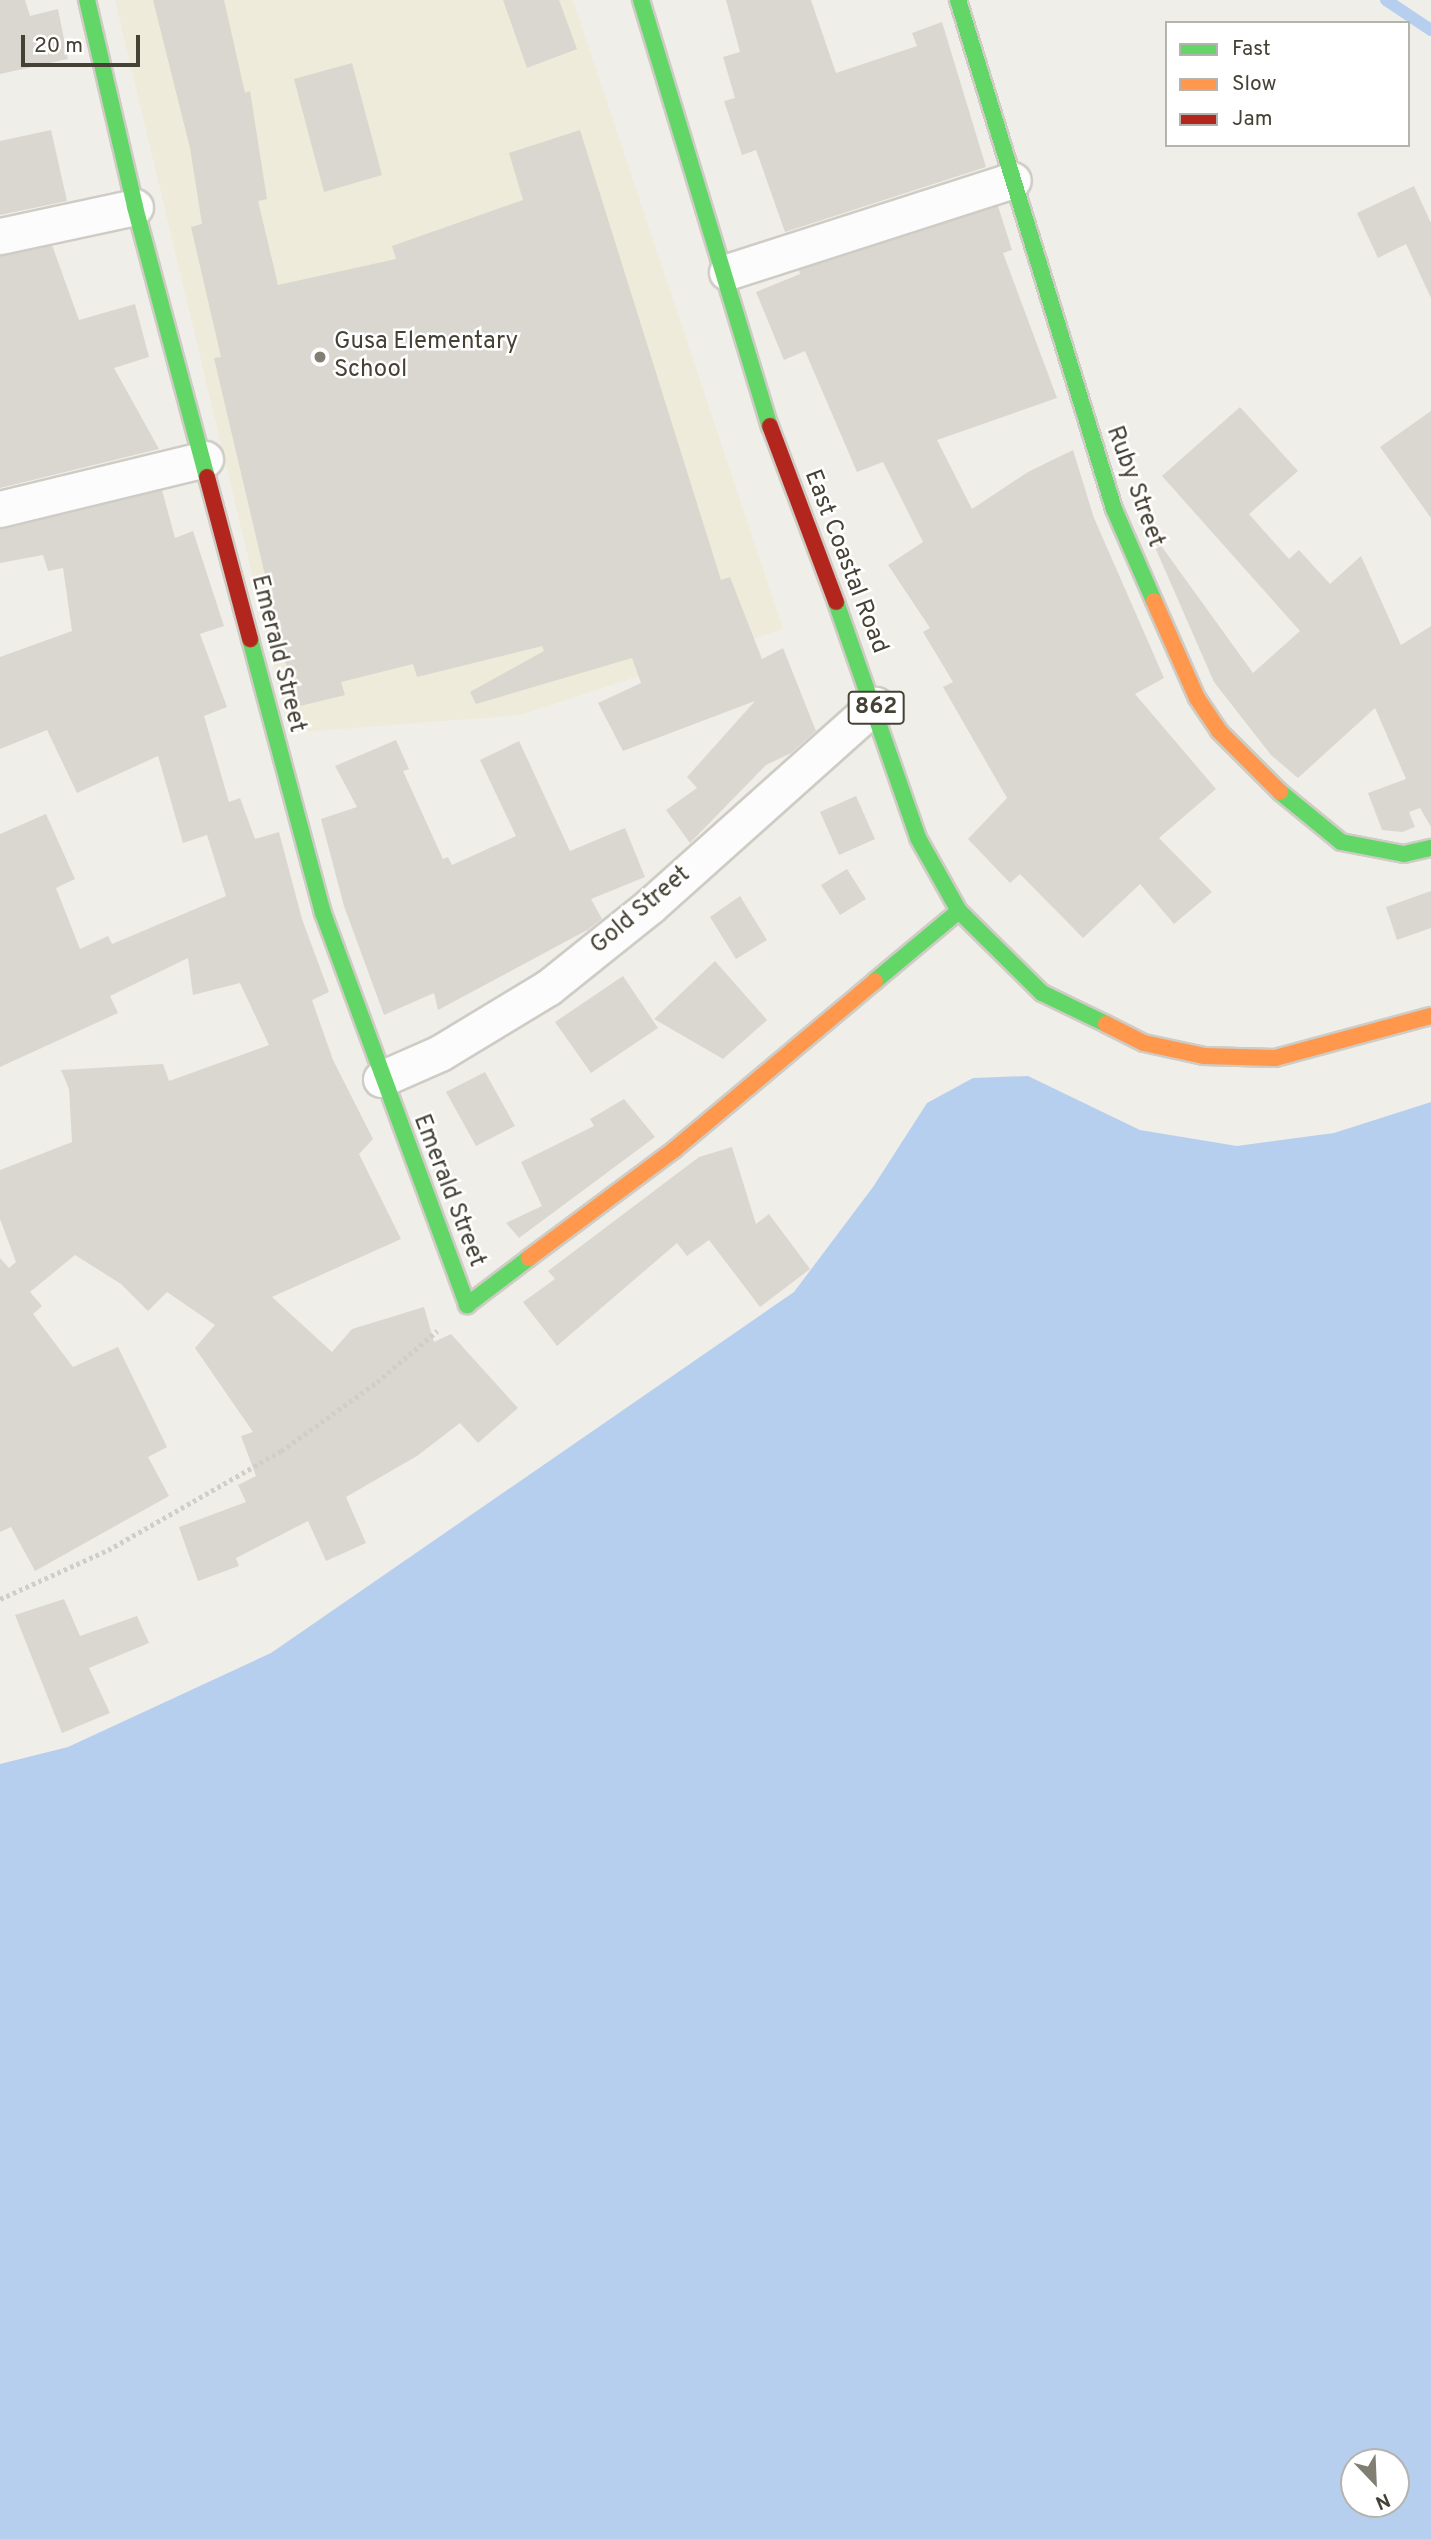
<!DOCTYPE html>
<style>
body{margin:0}
#map{position:relative;width:1431px;height:2539px;overflow:hidden;background:#f0eee8;font-family:Overpass,sans-serif}
div>[style]{position:absolute}
.education>*{inset:0;background:#eeebda}
.water>*{inset:0;background:#b7cfef}
.stream>*{height:12px;margin:-6px;padding:0 6px;transform-origin:6px;border-radius:6px;background:#b7cfef}
.building>*{inset:0;background:#d9d7d0}
.path>*{height:4.5px;margin-top:-2.25px;transform-origin:0;background:repeating-linear-gradient(90deg,#d0cec9 0 3.5px,transparent 0 7px)}
.roads{filter:drop-shadow(2px 0 #ceccc5) drop-shadow(-2px 0 #ceccc5) drop-shadow(0 2px #ceccc5) drop-shadow(0 -2px #ceccc5)}
.street>*{height:35px;margin:-17.5px;padding:0 17.5px;transform-origin:17.5px;border-radius:17.5px;background:#fdfcfc}
.fast>*{height:16px;margin:-8px;padding:0 8px;transform-origin:8px;border-radius:8px;background:#63d668}
.slow>*{height:16px;margin:-8px;padding:0 8px;transform-origin:8px;border-radius:8px;background:#ff974d}
.jam>*{height:16px;margin:-8px;padding:0 8px;transform-origin:8px;border-radius:8px;background:#b3261e}
.dots>*{width:19px;height:19px;translate:-50% -50%;box-sizing:border-box;border:4px solid #fff;border-radius:50%}
span{translate:-50% -50%;white-space:nowrap;text-align:center;line-height:1.15;-webkit-text-stroke:5px #fff;paint-order:stroke}
.shield-label span{padding:2px 5px;background:#fff;border:2px solid;border-radius:5px;-webkit-text-stroke-width:0}
.shield-label{font-size:23px;color:#454134;font-weight:700}
.poi-label{font-size:24px;color:#454134}
.left{translate:0 -50%;text-align:left}
.street-label{font-size:24px;color:#454134}
.legend{position:absolute;left:1165px;top:21px;width:245px;height:126px;box-sizing:border-box;background:#fff;border:2px solid #b5b3ae;margin:0;padding:9px 12px;list-style:none;font-size:21px;color:#454134}
.legend li{display:flex;align-items:center;gap:14px;height:35px}
.legend b{width:35px;border:2px solid #b5b3ae}
.north{position:absolute;left:1340px;top:2448px;width:70px;height:70px;box-sizing:border-box;background:#fff;border:2px solid #b5b3ae;border-radius:50%;rotate:157deg;font-size:19px;font-weight:700;line-height:28px;text-align:center;color:#454134}
.north::after{content:'';display:block;margin:auto;width:24px;height:32px;background:#817e73;clip-path:polygon(50% 0,100% 100%,50% 72%,0 100%)}
.scale{position:absolute;left:21px;top:35px;width:119px;height:32px;box-sizing:border-box;border:4px solid #454134;border-top:0;padding-left:9px;font-size:21px;line-height:24px;white-space:nowrap;color:#454134;-webkit-text-stroke:5px #fff;paint-order:stroke}
</style>
<div id="map">
<div class="education">
<i style="clip-path:polygon(115px 0,573px 0,783px 629px,520px 715px,290px 733px)"></i>
</div>
<div class="water">
<i style="clip-path:polygon(evenodd,1028px 1076px,1140px 1130px,1237px 1146px,1334px 1133px,1431px 1102px,1431px 2539px,0 2539px,0 1764px,68px 1747px,271px 1653px,794px 1292px,873px 1187px,927px 1103px,973px 1078px,1028px 1076px,1354px 2462px,1396px 2462px,1396px 2504px,1354px 2504px,1354px 2462px)"></i>
</div>
<div class="stream">
<i style="left:1386px;top:0;width:54px;rotate:33.7deg"></i>
</div>
<div class="building">
<i style="clip-path:polygon(0 0,25px 0,30px 16px,58px 9px,68px 59px,0 74px)"></i>
<i style="clip-path:polygon(153px 0,224px 0,245px 93px,250px 91px,267px 199px,258px 201px,278px 285px,396px 259px,392px 246px,523px 200px,509px 153px,580px 130px,721px 580px,730px 577px,762px 659px,783px 648px,816px 731px,791px 753px,766px 765px,690px 843px,666px 810px,697px 788px,687px 777px,755px 701px,623px 751px,598px 703px,641px 683px,632px 658px,476px 704px,470px 692px,544px 651px,542px 646px,417px 677px,413px 664px,341px 682px,345px 695px,296px 707px,214px 358px,221px 357px,191px 227px,202px 224px,190px 148px)"></i>
<i style="clip-path:polygon(503px 0,559px 0,577px 49px,527px 68px)"></i>
<i style="clip-path:polygon(726px 0,811px 0,836px 73px,917px 46px,912px 33px,942px 22px,986px 167px,785px 232px,756px 150px,742px 155px,724px 101px,735px 98px,723px 57px,740px 52px)"></i>
<i style="clip-path:polygon(352px 63px,382px 175px,324px 192px,294px 79px)"></i>
<i style="clip-path:polygon(51px 130px,67px 201px,0 215px,0 141px)"></i>
<i style="clip-path:polygon(1414px 186px,1431px 223px,1431px 298px,1406px 244px,1378px 258px,1357px 213px)"></i>
<i style="clip-path:polygon(998px 206px,1012px 250px,1003px 253px,1057px 398px,937px 440px,972px 509px,1028px 472px,1073px 450px,1094px 518px,1164px 678px,1135px 694px,1216px 789px,1159px 838px,1212px 892px,1174px 924px,1140px 884px,1083px 938px,1020px 874px,1010px 883px,968px 839px,1007px 798px,943px 687px,953px 682px,923px 632px,930px 628px,888px 565px,923px 542px,883px 462px,857px 472px,805px 351px,784px 360px,756px 292px,800px 274px,799px 270px)"></i>
<i style="clip-path:polygon(52px 245px,79px 320px,135px 304px,149px 357px,114px 368px,159px 449px,0 488px,0 256px)"></i>
<i style="clip-path:polygon(1240px 407px,1298px 471px,1249px 514px,1289px 559px,1299px 550px,1330px 584px,1361px 556px,1401px 645px,1431px 626px,1431px 827px,1420px 808px,1409px 812px,1415px 827px,1402px 832px,1382px 830px,1368px 793px,1406px 779px,1375px 708px,1298px 778px,1271px 755px,1214px 682px,1144px 522px,1253px 673px,1300px 631px,1162px 476px)"></i>
<i style="clip-path:polygon(1431px 411px,1431px 518px,1380px 447px)"></i>
<i style="clip-path:polygon(162px 490px,175px 538px,193px 531px,224px 626px,200px 634px,227px 707px,204px 716px,229px 802px,240px 798px,255px 839px,279px 832px,302px 919px,329px 992px,312px 1000px,333px 1060px,373px 1139px,359px 1154px,401px 1239px,272px 1297px,332px 1352px,352px 1329px,424px 1307px,434px 1342px,451px 1334px,518px 1408px,478px 1443px,460px 1423px,417px 1456px,346px 1497px,366px 1543px,326px 1561px,308px 1521px,236px 1558px,239px 1566px,198px 1581px,179px 1527px,246px 1502px,238px 1485px,256px 1476px,241px 1436px,253px 1432px,195px 1348px,215px 1325px,167px 1292px,148px 1311px,121px 1284px,75px 1255px,30px 1292px,42px 1306px,33px 1314px,73px 1367px,118px 1347px,167px 1447px,148px 1457px,169px 1496px,35px 1571px,11px 1527px,0 1532px,0 1258px,9px 1268px,16px 1262px,0 1219px,0 1170px,72px 1142px,69px 1089px,61px 1070px,163px 1064px,169px 1081px,269px 1045px,240px 983px,193px 995px,188px 958px,110px 996px,118px 1013px,0 1067px,0 834px,46px 814px,75px 879px,56px 888px,80px 949px,108px 936px,112px 944px,226px 896px,207px 835px,183px 843px,158px 756px,77px 793px,47px 730px,0 749px,0 657px,72px 631px,63px 568px,48px 571px,43px 555px,0 563px,0 529px)"></i>
<i style="clip-path:polygon(396px 740px,409px 769px,403px 771px,443px 859px,448px 857px,452px 865px,516px 836px,480px 760px,519px 741px,570px 851px,625px 828px,645px 877px,591px 899px,602px 919px,589px 929px,438px 1010px,434px 993px,384px 1015px,344px 906px,321px 819px,357px 807px,335px 766px)"></i>
<i style="clip-path:polygon(856px 796px,875px 839px,839px 855px,820px 812px)"></i>
<i style="clip-path:polygon(847px 869px,866px 899px,840px 915px,821px 885px)"></i>
<i style="clip-path:polygon(1431px 891px,1431px 928px,1397px 940px,1386px 907px)"></i>
<i style="clip-path:polygon(740px 896px,767px 940px,736px 959px,710px 917px)"></i>
<i style="clip-path:polygon(715px 961px,767px 1020px,723px 1059px,654px 1019px)"></i>
<i style="clip-path:polygon(623px 976px,658px 1028px,591px 1073px,555px 1022px)"></i>
<i style="clip-path:polygon(485px 1072px,515px 1126px,476px 1146px,446px 1092px)"></i>
<i style="clip-path:polygon(624px 1099px,655px 1137px,519px 1238px,506px 1223px,542px 1206px,521px 1162px,594px 1126px,590px 1119px)"></i>
<i style="clip-path:polygon(732px 1147px,756px 1224px,769px 1214px,810px 1269px,760px 1307px,709px 1240px,687px 1256px,677px 1243px,557px 1346px,523px 1302px,555px 1279px,548px 1271px,699px 1157px)"></i>
<i style="clip-path:polygon(64px 1599px,80px 1636px,137px 1616px,149px 1643px,89px 1668px,110px 1713px,62px 1733px,15px 1615px)"></i>
</div>
<div class="path">
<i style="left:0;top:1599px;width:119px;rotate:-24.4deg"></i>
<i style="left:108px;top:1550px;width:199px;rotate:-29.8deg"></i>
<i style="left:281px;top:1451px;width:118px;rotate:-35.7deg"></i>
<i style="left:377px;top:1382px;width:79px;rotate:-40.4deg"></i>
</div>
<div class="roads">
<div class="street">
<i style="left:0;top:236px;width:138px;rotate:-12.1deg"></i>
<i style="left:727px;top:272px;width:300px;rotate:-17.8deg"></i>
<i style="left:0;top:509px;width:211px;rotate:-13.7deg"></i>
<i style="left:381px;top:1079px;width:64px;rotate:-23.8deg"></i>
<i style="left:440px;top:1053px;width:127px;rotate:-31.2deg"></i>
<i style="left:549px;top:987px;width:129px;rotate:-38.7deg"></i>
<i style="left:650px;top:906px;width:302px;rotate:-41.8deg"></i>
</div>
<div class="fast">
<i style="left:87px;top:0;width:212px;rotate:76.9deg"></i>
<i style="left:135px;top:207px;width:279px;rotate:75.1deg"></i>
<i style="left:641px;top:0;width:445px;rotate:73.2deg"></i>
<i style="left:958px;top:0;width:532px;rotate:72.96deg"></i>
<i style="left:1114px;top:509px;width:100px;rotate:66.5deg"></i>
<i style="left:836px;top:602px;width:250px;rotate:70.8deg"></i>
<i style="left:918px;top:838px;width:84px;rotate:60.7deg"></i>
<i style="left:959px;top:911px;width:117px;rotate:44.7deg"></i>
<i style="left:1042px;top:993px;width:71px;rotate:25.8deg"></i>
<i style="left:250px;top:639px;width:284px;rotate:75.1deg"></i>
<i style="left:323px;top:913px;width:418px;rotate:69.8deg"></i>
<i style="left:467px;top:1305px;width:78px;rotate:-37.2deg"></i>
<i style="left:1280px;top:792px;width:79px;rotate:39.3deg"></i>
<i style="left:1341px;top:842px;width:64px;rotate:10.8deg"></i>
<i style="left:1404px;top:854px;width:28px;rotate:-13deg"></i>
<i style="left:875px;top:981px;width:109px;rotate:-39.8deg"></i>
</div>
<div class="slow">
<i style="left:1154px;top:601px;width:106px;rotate:66.1deg"></i>
<i style="left:1197px;top:698px;width:40px;rotate:56deg"></i>
<i style="left:1219px;top:731px;width:86px;rotate:45deg"></i>
<i style="left:1106px;top:1024px;width:42px;rotate:26.6deg"></i>
<i style="left:1144px;top:1043px;width:61px;rotate:12.2deg"></i>
<i style="left:1204px;top:1056px;width:71px;rotate:1.6deg"></i>
<i style="left:1275px;top:1058px;width:162px;rotate:-15.1deg"></i>
<i style="left:529px;top:1258px;width:182px;rotate:-36.7deg"></i>
<i style="left:675px;top:1149px;width:261px;rotate:-40deg"></i>
</div>
<div class="jam">
<i style="left:770px;top:426px;width:188px;rotate:69.4deg"></i>
<i style="left:207px;top:477px;width:168px;rotate:75.1deg"></i>
</div>
</div>
<div class="dots">
<i style="left:320px;top:357px;background:#817e73"></i>
</div>
<div class="shield-label">
<span style="left:876px;top:708px">862</span>
</div>
<div class="poi-label">
<span class="left" style="left:334px;top:357px">Gusa Elementary<br>School</span>
</div>
<div class="street-label">
<span style="left:1134px;top:487px;rotate:70deg">Ruby Street</span>
<span style="left:845px;top:562px;rotate:69deg">East Coastal Road</span>
<span style="left:277px;top:654px;rotate:76deg">Emerald Street</span>
<span style="left:641px;top:911px;rotate:-40deg">Gold Street</span>
<span style="left:448px;top:1191px;rotate:69deg">Emerald Street</span>
</div>
<ul class="legend">
<li><b style="height:9px;background:#63d668"></b>Fast</li>
<li><b style="height:9px;background:#ff974d"></b>Slow</li>
<li><b style="height:9px;background:#b3261e"></b>Jam</li>
</ul>
<div class="north">N</div>
<div class="scale">20 m</div>
</div>
